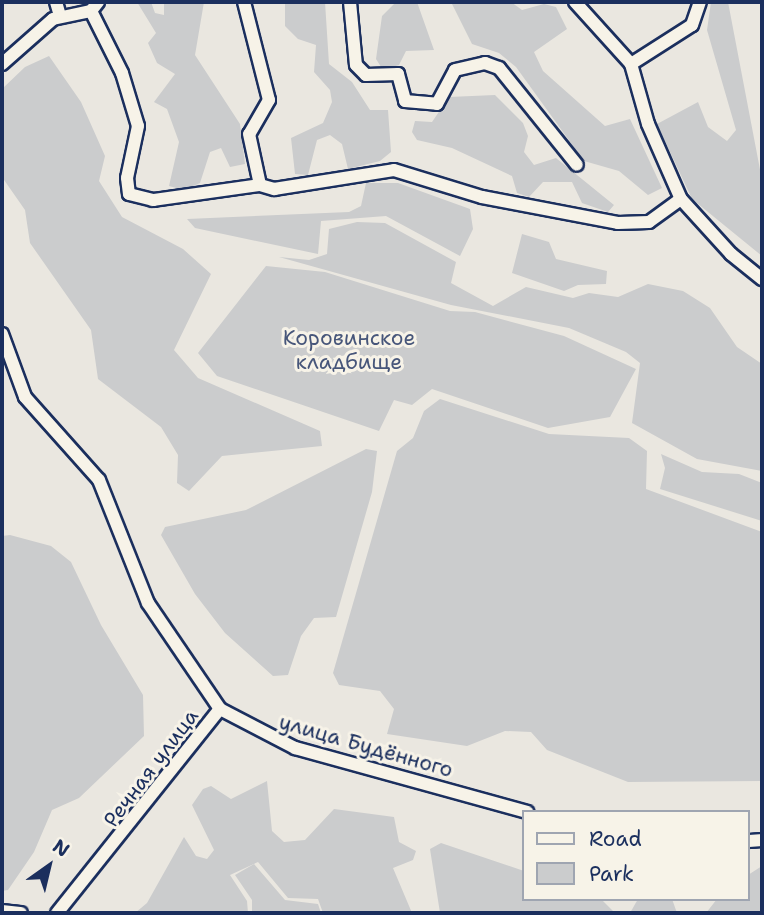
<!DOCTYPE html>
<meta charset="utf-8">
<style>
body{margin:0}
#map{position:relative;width:764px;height:915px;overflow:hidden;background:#eae7e0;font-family:"Shantell Sans",sans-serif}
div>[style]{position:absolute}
.green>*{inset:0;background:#cbcccd}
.roads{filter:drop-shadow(2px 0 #1b2f5e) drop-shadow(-2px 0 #1b2f5e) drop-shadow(0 2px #1b2f5e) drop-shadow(0 -2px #1b2f5e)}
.minor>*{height:12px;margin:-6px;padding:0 6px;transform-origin:6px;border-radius:6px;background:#f7f3e8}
span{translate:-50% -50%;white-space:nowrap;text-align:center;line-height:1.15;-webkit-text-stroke:6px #f7f3e8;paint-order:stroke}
.park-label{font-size:21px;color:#47567a}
.street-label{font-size:21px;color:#1b2f5e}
.frame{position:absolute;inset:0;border:4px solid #1b2f5e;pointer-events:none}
.legend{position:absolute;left:522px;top:810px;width:228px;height:91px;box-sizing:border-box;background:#f7f3e8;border:2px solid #9fa5b1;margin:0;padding:9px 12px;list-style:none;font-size:21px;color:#1b2f5e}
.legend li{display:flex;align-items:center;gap:14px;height:35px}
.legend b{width:35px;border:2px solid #9fa5b1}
.north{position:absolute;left:14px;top:831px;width:70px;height:70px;-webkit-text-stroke:5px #f7f3e8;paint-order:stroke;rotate:34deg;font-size:19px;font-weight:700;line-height:28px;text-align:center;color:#1b2f5e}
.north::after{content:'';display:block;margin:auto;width:24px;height:32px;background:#1b2f5e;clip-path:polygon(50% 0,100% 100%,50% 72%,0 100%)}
</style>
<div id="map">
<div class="green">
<i style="clip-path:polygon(137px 2px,151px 2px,155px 13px,164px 15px,164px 2px,204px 2px,195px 55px,240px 124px,245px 164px,230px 167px,221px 148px,210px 152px,200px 183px,184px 190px,169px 186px,179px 142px,167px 109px,154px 102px,175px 74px,157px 63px,148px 43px,156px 33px)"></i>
<i style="clip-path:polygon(285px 2px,325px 2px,329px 64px,352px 82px,370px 110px,388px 110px,391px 152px,380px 161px,348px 169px,342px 144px,330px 135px,317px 140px,308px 175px,295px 174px,291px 138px,323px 123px,332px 102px,330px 90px,314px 72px,316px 45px,298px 39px,285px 26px)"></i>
<i style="clip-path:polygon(396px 2px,417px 2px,434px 50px,406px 51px,399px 65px,383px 70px,376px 59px,382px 16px)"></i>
<i style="clip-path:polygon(451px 2px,511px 2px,522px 10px,544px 4px,556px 7px,567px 29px,534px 52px,543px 71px,605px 126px,630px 119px,662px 188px,648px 195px,619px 171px,584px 161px,516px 67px,499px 53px,472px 44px)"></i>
<i style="clip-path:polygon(711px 2px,728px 2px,762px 180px,762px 256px,692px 199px,657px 124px,698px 102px,708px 127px,727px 141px,736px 130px,707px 30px)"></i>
<i style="clip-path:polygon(49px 56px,81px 102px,105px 156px,99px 181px,122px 217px,183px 249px,211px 274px,174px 350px,198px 378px,320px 431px,322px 446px,222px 456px,189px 491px,177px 483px,178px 455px,161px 427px,98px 379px,91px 330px,30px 243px,25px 210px,2px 177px,2px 89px,25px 67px)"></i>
<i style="clip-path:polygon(495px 95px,523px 123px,528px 136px,524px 152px,534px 165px,556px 158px,614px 205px,608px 212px,582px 203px,572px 182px,543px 182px,529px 197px,517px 193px,512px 176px,452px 148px,417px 140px,412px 132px,415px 121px,432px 122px,449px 97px)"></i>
<i style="clip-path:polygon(366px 183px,398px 183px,470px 209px,473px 229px,460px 256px,386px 216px,321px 221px,318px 254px,195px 228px,187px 219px,349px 212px,361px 206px)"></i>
<i style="clip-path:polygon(357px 222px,385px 223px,456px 262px,451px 283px,493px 306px,526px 287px,573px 298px,589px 293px,618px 297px,648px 284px,683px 291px,710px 308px,737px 347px,762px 364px,762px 471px,697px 459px,632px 423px,640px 363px,626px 352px,569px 328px,451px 305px,279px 257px,309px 260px,327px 254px,329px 229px)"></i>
<i style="clip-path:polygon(522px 234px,549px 242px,556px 259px,607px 271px,606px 284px,578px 285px,564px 291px,512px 273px)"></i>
<i style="clip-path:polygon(266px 266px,325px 272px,450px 311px,475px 312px,564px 336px,636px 369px,610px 417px,548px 428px,432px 389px,412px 405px,394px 400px,379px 431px,217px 376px,198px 353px)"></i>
<i style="clip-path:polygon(440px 399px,549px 434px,629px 438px,647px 451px,646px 489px,762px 532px,762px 781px,628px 782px,547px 750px,531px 732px,505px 731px,467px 746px,387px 734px,394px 709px,380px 691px,339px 685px,333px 673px,397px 451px,413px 438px,424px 411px)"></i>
<i style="clip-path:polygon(366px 449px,377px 451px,372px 492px,336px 617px,314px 618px,301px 636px,288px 675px,273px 676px,225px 633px,195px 594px,161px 535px,165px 527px,246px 510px)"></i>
<i style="clip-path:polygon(661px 454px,702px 472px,739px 474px,762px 483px,762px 521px,660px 489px,665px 468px)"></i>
<i style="clip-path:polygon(10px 535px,51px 546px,71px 562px,101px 625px,143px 695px,144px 736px,79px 798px,52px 810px,34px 852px,8px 890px,2px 891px,2px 536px)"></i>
<i style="clip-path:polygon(267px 781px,272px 831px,284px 842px,305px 840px,334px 809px,394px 817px,399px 842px,416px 851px,413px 860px,393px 868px,412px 913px,323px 913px,318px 899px,288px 898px,258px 862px,230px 875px,247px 901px,248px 913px,135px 913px,147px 903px,184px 837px,196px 856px,207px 859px,214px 850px,192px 805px,203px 789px,211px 786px,231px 799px)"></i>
<i style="clip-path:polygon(441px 843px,524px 871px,524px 899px,601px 899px,615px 913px,440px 913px,430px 849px)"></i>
<i style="clip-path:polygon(254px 864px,285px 900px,318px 904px,321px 913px,252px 913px,252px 900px,235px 875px)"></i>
<i style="clip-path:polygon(762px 866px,762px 913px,706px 913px,717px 899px,748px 899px,748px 875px)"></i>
<i style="clip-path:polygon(638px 899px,672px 899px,677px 913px,630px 913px)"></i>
</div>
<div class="roads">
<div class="minor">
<i style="left:56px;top:2px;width:15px;rotate:74deg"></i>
<i style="left:98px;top:2px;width:11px;rotate:128deg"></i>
<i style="left:91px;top:11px;width:69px;rotate:63.4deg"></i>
<i style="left:122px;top:73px;width:55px;rotate:73.2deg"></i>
<i style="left:138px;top:126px;width:53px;rotate:101.9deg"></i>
<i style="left:127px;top:178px;width:16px;rotate:83deg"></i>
<i style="left:129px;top:194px;width:25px;rotate:14deg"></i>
<i style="left:153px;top:200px;width:108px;rotate:-8deg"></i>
<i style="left:244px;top:2px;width:101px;rotate:75.7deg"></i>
<i style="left:269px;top:100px;width:39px;rotate:120deg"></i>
<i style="left:249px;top:134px;width:52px;rotate:77.8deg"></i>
<i style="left:260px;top:185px;width:15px;rotate:16deg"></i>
<i style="left:274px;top:189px;width:121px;rotate:-9deg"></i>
<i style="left:394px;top:170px;width:92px;rotate:17.1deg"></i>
<i style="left:482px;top:197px;width:138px;rotate:10.8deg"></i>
<i style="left:618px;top:223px;width:31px;rotate:-2deg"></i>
<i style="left:649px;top:222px;width:39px;rotate:-36deg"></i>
<i style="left:350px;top:2px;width:63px;rotate:84.6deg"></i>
<i style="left:356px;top:65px;width:14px;rotate:45deg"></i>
<i style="left:366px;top:75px;width:32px;rotate:-2deg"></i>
<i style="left:398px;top:74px;width:28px;rotate:75deg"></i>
<i style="left:405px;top:101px;width:32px;rotate:5deg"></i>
<i style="left:437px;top:104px;width:38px;rotate:-62deg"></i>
<i style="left:455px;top:70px;width:31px;rotate:-13deg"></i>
<i style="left:485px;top:63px;width:15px;rotate:20deg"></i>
<i style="left:499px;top:68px;width:124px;rotate:51.2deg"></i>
<i style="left:575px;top:2px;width:84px;rotate:47.9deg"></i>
<i style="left:631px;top:64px;width:62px;rotate:74.2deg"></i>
<i style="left:648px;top:124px;width:82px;rotate:66.3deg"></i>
<i style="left:681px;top:199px;width:74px;rotate:47.7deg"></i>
<i style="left:731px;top:254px;width:40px;rotate:39deg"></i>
<i style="left:2px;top:64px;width:68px;rotate:-41.4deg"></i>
<i style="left:53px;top:19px;width:39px;rotate:-12deg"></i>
<i style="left:631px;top:64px;width:72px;rotate:-32.6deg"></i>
<i style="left:692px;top:25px;width:24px;rotate:-71deg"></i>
<i style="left:2px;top:334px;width:67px;rotate:69.9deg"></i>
<i style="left:25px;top:397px;width:111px;rotate:48.3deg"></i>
<i style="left:99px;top:480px;width:132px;rotate:68.3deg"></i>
<i style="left:148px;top:603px;width:128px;rotate:55.8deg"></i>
<i style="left:220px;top:709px;width:85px;rotate:27.5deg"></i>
<i style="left:295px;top:748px;width:241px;rotate:15.4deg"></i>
<i style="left:748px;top:841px;width:14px;rotate:-4deg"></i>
<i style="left:2px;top:911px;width:19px;rotate:6deg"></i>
<i style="left:57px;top:913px;width:261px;rotate:-51.4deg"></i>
</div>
</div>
<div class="park-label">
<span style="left:349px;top:350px">Коровинское<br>кладбище</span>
</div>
<div class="street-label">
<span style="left:366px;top:746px;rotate:16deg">улица Будённого</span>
<span style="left:151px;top:768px;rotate:-53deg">Речная улица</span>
</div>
<div class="frame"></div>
<ul class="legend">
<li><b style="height:9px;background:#f7f3e8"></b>Road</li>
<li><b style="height:19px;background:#cbcccd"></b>Park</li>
</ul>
<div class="north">N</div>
</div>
